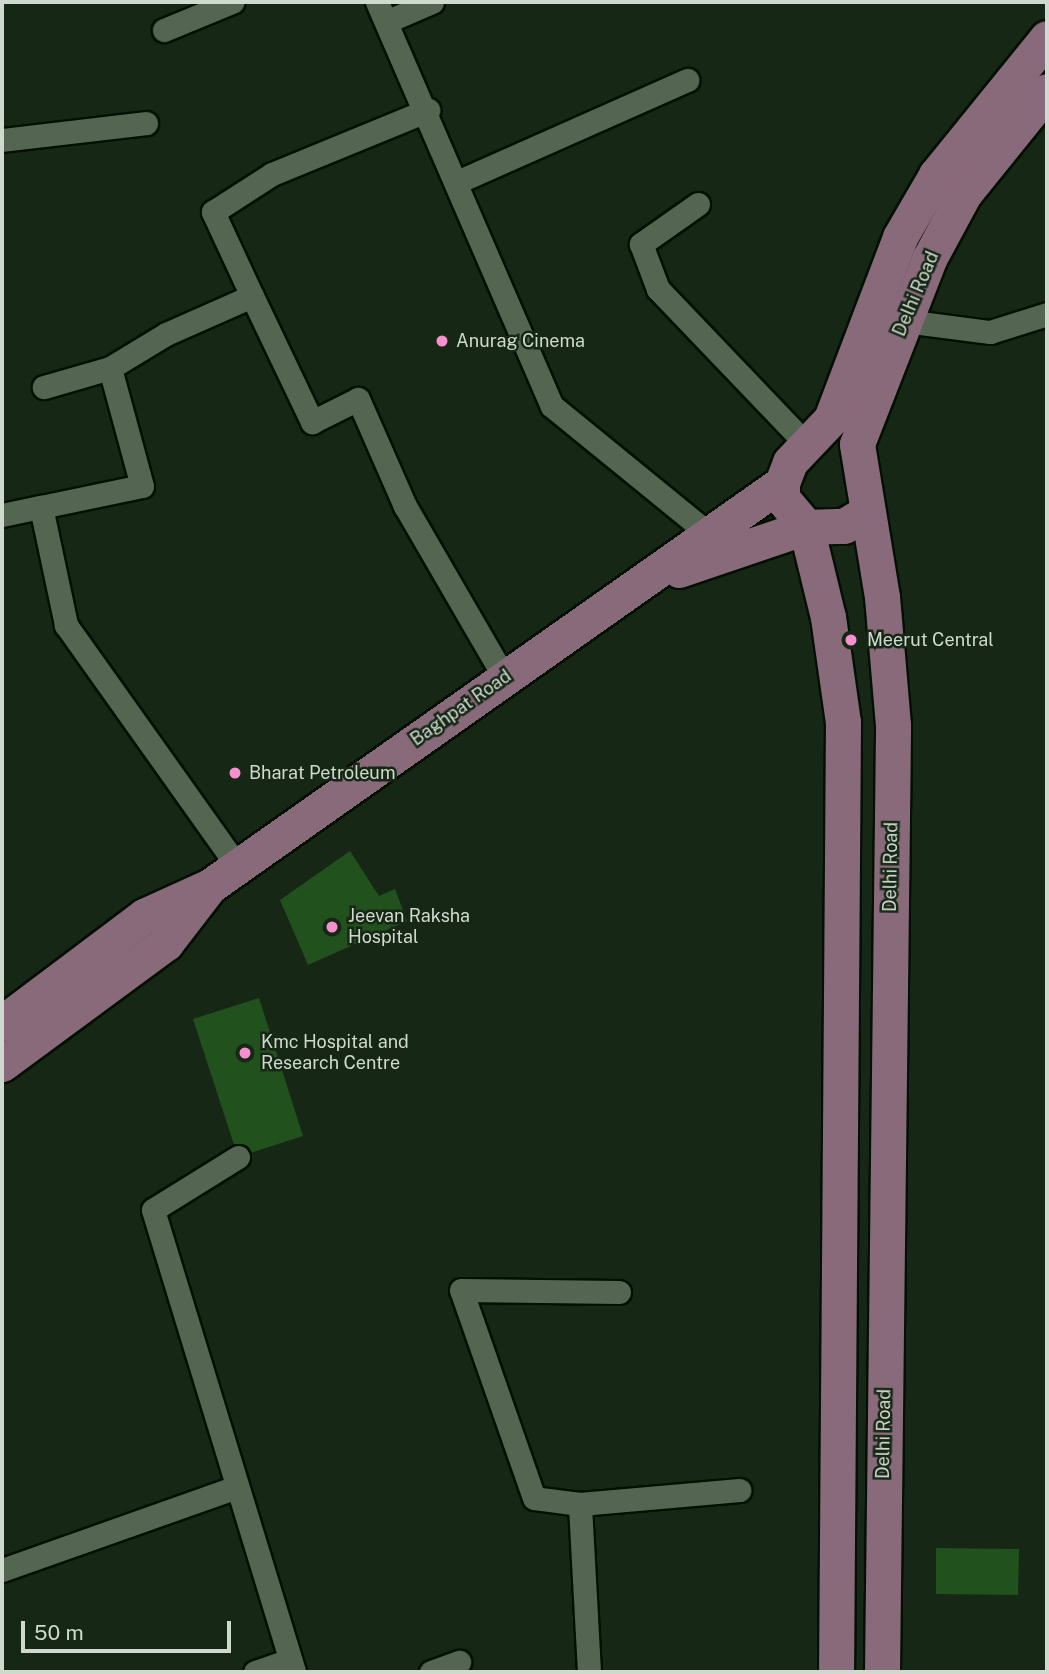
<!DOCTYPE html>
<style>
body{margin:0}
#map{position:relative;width:1049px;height:1674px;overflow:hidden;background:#172716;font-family:"Public Sans",sans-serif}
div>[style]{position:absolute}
.building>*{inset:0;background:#21511d}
.roads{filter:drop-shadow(2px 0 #031002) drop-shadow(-2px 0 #031002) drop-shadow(0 2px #031002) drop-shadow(0 -2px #031002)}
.minor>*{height:23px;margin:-11.5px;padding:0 11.5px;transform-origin:11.5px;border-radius:11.5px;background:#546652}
.primary>*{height:35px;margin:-17.5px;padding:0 17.5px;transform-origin:17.5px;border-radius:17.5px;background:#896a7a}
.dots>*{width:19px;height:19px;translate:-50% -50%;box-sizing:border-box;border:4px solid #172716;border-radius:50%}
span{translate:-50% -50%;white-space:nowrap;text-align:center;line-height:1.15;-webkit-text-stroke:5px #172716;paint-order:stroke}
.street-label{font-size:18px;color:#cfd9ce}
.poi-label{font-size:18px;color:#cfd9ce}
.left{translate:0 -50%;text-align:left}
.frame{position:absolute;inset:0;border:4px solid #cfd9ce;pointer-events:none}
.scale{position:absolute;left:21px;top:1621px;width:210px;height:32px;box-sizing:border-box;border:4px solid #cfd9ce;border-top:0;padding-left:9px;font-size:21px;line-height:24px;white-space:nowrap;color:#cfd9ce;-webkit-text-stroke:5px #172716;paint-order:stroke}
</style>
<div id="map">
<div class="building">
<i style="clip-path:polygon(350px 851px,379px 896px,395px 889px,407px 921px,308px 965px,280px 900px)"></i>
<i style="clip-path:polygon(259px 998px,303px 1136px,238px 1157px,193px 1019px)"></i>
<i style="clip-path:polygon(936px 1548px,1019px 1549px,1018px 1595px,936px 1594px)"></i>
</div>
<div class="roads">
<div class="minor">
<i style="left:377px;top:2px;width:440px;rotate:66.6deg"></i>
<i style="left:552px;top:406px;width:204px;rotate:39.2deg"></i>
<i style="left:388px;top:21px;width:48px;rotate:-23.4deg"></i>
<i style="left:164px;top:30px;width:74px;rotate:-22.4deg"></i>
<i style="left:2px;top:140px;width:145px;rotate:-6.7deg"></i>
<i style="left:457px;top:182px;width:252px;rotate:-23.9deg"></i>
<i style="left:698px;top:204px;width:70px;rotate:144.9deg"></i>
<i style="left:641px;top:244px;width:48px;rotate:69.3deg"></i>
<i style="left:658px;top:289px;width:217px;rotate:46.3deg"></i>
<i style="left:252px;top:296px;width:140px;rotate:64.5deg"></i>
<i style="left:312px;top:422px;width:51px;rotate:-26.6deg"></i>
<i style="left:358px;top:399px;width:117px;rotate:66.3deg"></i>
<i style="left:405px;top:506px;width:198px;rotate:59.9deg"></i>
<i style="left:905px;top:321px;width:86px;rotate:7.4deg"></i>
<i style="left:990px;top:332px;width:60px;rotate:-17.5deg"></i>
<i style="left:110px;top:368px;width:66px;rotate:-31.3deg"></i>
<i style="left:166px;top:334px;width:94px;rotate:-23.8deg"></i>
<i style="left:252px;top:296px;width:93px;rotate:-114.9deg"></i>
<i style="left:213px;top:212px;width:70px;rotate:-32.8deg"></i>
<i style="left:272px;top:174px;width:169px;rotate:-22.3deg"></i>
<i style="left:41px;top:507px;width:103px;rotate:-11.7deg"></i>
<i style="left:142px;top:486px;width:122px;rotate:-105.2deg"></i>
<i style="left:110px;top:368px;width:69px;rotate:163.9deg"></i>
<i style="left:2px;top:515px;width:40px;rotate:-12deg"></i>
<i style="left:41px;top:507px;width:121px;rotate:78deg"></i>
<i style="left:66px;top:625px;width:296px;rotate:54.6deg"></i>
<i style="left:238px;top:1157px;width:100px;rotate:148.1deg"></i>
<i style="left:153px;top:1210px;width:483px;rotate:73deg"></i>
<i style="left:580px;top:1504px;width:46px;rotate:-172.6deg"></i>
<i style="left:534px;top:1498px;width:220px;rotate:-109.3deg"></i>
<i style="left:461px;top:1290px;width:158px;rotate:0.7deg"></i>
<i style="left:2px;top:1570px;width:249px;rotate:-19.5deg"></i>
<i style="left:255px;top:1672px;width:37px;rotate:-19deg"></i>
<i style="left:431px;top:1672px;width:30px;rotate:-20deg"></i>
<i style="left:589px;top:1672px;width:168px;rotate:-93.1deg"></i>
<i style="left:580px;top:1504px;width:160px;rotate:-5deg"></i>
</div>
<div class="primary">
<i style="left:782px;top:483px;width:15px;rotate:90deg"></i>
<i style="left:782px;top:498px;width:38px;rotate:50deg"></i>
<i style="left:806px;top:527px;width:93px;rotate:76.3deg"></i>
<i style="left:828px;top:617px;width:106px;rotate:81.9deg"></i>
<i style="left:843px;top:722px;width:950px;rotate:90.42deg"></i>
<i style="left:679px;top:570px;width:134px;rotate:-18.7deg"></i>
<i style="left:806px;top:527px;width:38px;rotate:-2deg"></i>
<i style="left:844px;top:526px;width:26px;rotate:-31deg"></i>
<i style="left:2px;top:1023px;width:178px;rotate:-37deg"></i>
<i style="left:144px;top:916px;width:72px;rotate:-24.4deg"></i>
<i style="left:210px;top:886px;width:700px;rotate:-35.17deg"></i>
<i style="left:782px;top:483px;width:22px;rotate:-69deg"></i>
<i style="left:790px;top:462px;width:59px;rotate:-46.4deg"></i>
<i style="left:831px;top:419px;width:195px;rotate:-69.2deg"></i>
<i style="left:900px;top:237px;width:72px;rotate:-59.9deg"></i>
<i style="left:936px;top:175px;width:176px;rotate:-51deg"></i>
<i style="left:2px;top:1064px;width:204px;rotate:-36.4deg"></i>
<i style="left:166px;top:943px;width:66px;rotate:-52.4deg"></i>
<i style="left:882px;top:1672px;width:947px;rotate:-89.33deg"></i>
<i style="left:893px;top:725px;width:128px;rotate:-94.9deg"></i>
<i style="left:882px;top:597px;width:155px;rotate:-99.3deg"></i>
<i style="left:857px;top:444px;width:199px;rotate:-68.7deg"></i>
<i style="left:929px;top:259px;width:74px;rotate:-61.7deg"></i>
<i style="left:964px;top:194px;width:132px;rotate:-51.1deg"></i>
</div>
</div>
<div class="dots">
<i style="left:442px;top:341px;background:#f690cf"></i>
<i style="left:851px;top:640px;background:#f690cf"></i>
<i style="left:235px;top:773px;background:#f690cf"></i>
<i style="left:332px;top:927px;background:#f690cf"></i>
<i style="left:245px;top:1053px;background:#f690cf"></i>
</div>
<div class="street-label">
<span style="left:916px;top:294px;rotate:-67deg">Delhi Road</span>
<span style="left:461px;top:708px;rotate:-35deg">Baghpat Road</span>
<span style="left:891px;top:867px;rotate:-89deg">Delhi Road</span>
<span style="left:884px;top:1434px;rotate:-89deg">Delhi Road</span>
</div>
<div class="poi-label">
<span class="left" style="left:456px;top:341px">Anurag Cinema</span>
<span class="left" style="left:867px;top:640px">Meerut Central</span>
<span class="left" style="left:249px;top:773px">Bharat Petroleum</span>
<span class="left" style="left:348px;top:927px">Jeevan Raksha<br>Hospital</span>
<span class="left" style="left:261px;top:1053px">Kmc Hospital and<br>Research Centre</span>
</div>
<div class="frame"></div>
<div class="scale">50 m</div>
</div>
